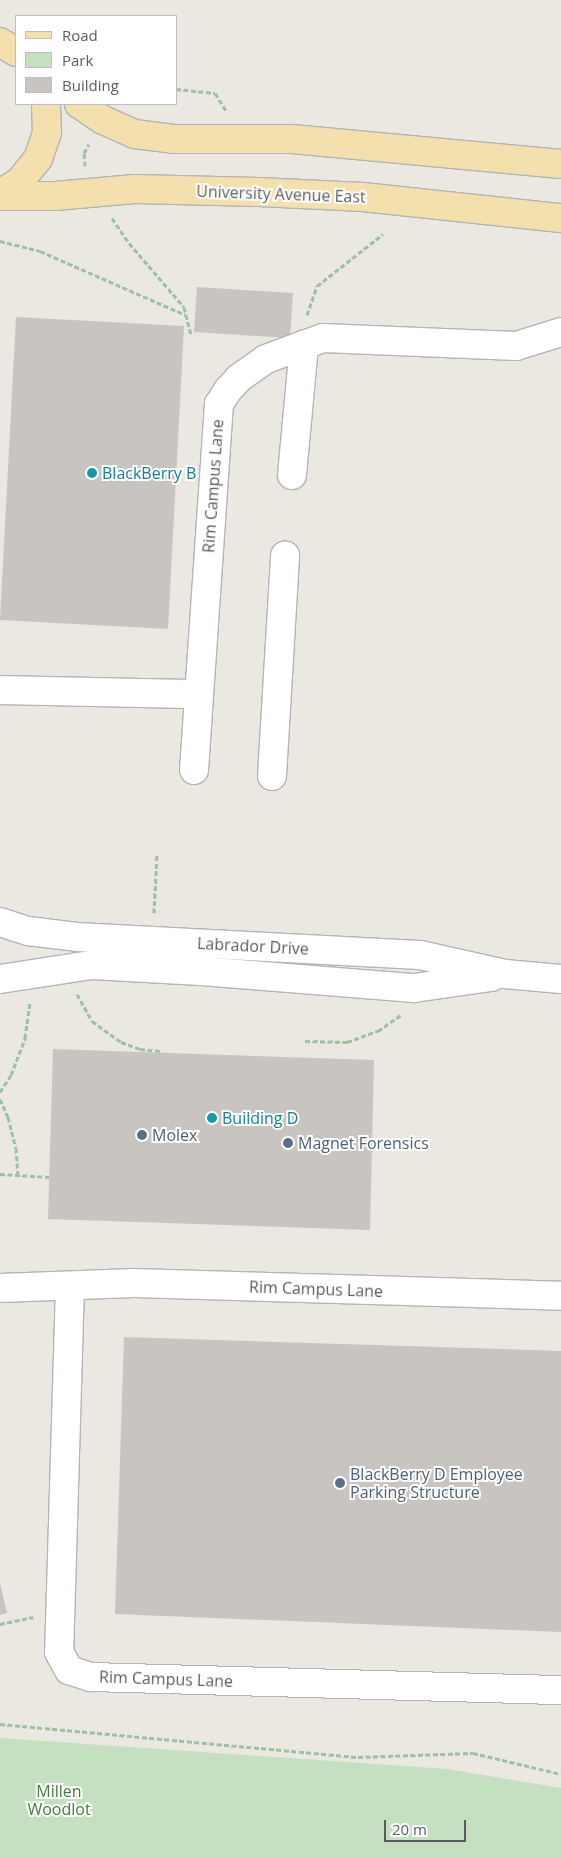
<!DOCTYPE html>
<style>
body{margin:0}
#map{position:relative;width:561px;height:1858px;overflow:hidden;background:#ebe7e1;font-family:"Open Sans",sans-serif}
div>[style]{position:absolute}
.green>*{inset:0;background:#c4e0c0}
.building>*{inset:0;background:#c8c4c0}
.path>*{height:3px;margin-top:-1.5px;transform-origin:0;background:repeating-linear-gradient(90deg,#9cc2a2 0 5px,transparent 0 7.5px)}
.roads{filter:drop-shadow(1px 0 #b2b4b7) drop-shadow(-1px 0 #b2b4b7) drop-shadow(0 1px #b2b4b7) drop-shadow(0 -1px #b2b4b7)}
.minor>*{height:28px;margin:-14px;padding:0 14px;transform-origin:14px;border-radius:14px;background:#fff}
.major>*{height:28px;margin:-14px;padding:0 14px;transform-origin:14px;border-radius:14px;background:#f4e0ac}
.dots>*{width:14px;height:14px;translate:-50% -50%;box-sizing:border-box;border:2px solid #fff;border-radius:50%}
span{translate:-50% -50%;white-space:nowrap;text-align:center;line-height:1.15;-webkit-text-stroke:4px #fff;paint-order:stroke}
.street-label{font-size:16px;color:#5a5d60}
.culture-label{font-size:16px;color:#0d838f}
.left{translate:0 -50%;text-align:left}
.service-label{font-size:16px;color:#4e5e75}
.park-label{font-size:16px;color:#427b3d}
.legend{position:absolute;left:15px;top:15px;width:162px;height:90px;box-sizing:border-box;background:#fff;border:1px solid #bdbebf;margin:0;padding:6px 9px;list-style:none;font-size:15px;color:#5a5d60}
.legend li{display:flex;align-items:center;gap:10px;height:25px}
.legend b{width:25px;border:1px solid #bdbebf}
.scale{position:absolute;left:384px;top:1820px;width:82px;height:22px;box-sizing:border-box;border:2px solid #5a5d60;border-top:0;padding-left:6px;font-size:15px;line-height:18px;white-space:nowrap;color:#5a5d60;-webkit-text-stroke:4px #fff;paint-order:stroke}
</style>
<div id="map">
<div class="green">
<i style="clip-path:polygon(0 1738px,447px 1769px,561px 1788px,561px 1858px,0 1858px)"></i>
</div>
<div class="building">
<i style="clip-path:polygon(197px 287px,293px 293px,290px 338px,194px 332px)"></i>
<i style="clip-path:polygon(16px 317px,184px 326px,168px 629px,0 620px)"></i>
<i style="clip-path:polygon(53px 1049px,374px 1060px,370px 1230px,48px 1219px)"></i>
<i style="clip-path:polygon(124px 1337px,561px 1351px,561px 1632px,115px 1614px)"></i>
<i style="clip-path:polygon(0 1583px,7px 1613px,0 1615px)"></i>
</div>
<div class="path">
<i style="left:176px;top:89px;width:39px;rotate:6deg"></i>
<i style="left:215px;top:93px;width:22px;rotate:58deg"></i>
<i style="left:85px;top:166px;width:13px;rotate:-94deg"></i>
<i style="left:84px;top:153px;width:10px;rotate:-61deg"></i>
<i style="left:112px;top:218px;width:30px;rotate:56deg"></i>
<i style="left:129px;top:243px;width:84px;rotate:49.3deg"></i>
<i style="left:184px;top:307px;width:30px;rotate:76deg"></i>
<i style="left:0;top:241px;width:41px;rotate:14deg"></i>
<i style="left:40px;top:251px;width:159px;rotate:23.7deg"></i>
<i style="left:307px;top:315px;width:31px;rotate:-71deg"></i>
<i style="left:317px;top:286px;width:84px;rotate:-38.2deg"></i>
<i style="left:154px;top:913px;width:60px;rotate:-87.1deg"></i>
<i style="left:77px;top:994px;width:31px;rotate:61deg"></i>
<i style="left:92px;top:1021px;width:36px;rotate:36deg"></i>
<i style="left:121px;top:1042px;width:20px;rotate:20deg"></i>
<i style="left:140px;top:1049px;width:20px;rotate:6deg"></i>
<i style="left:305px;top:1041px;width:42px;rotate:1.4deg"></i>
<i style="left:347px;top:1042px;width:33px;rotate:-20deg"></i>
<i style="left:378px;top:1031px;width:28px;rotate:-35deg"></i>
<i style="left:0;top:1092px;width:20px;rotate:-57deg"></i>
<i style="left:11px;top:1075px;width:40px;rotate:-69deg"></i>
<i style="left:25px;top:1038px;width:36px;rotate:-82deg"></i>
<i style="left:0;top:1099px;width:20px;rotate:66deg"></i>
<i style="left:8px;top:1117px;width:32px;rotate:76deg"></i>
<i style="left:16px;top:1148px;width:27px;rotate:86deg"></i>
<i style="left:0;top:1174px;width:49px;rotate:3.5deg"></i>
<i style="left:0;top:1624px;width:34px;rotate:-12deg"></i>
<i style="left:0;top:1724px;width:360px;rotate:5.3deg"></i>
<i style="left:358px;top:1757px;width:115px;rotate:-2deg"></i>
<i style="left:473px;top:1753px;width:90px;rotate:13.4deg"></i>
</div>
<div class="roads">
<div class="minor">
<i style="left:292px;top:475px;width:131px;rotate:-84.7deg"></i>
<i style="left:0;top:690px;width:199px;rotate:1.2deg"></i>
<i style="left:194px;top:770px;width:367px;rotate:-86.1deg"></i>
<i style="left:219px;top:404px;width:17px;rotate:-57deg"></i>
<i style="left:228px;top:390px;width:16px;rotate:-47deg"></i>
<i style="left:239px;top:378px;width:33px;rotate:-35deg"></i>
<i style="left:266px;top:359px;width:61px;rotate:-20.2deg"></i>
<i style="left:323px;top:338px;width:193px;rotate:2.4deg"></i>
<i style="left:516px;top:346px;width:47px;rotate:-17.3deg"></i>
<i style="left:272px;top:776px;width:221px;rotate:-86.6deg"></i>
<i style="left:0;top:922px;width:29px;rotate:18deg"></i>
<i style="left:28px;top:931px;width:49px;rotate:7deg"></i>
<i style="left:77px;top:937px;width:343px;rotate:3deg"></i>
<i style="left:420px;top:955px;width:87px;rotate:12.6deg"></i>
<i style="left:505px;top:974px;width:56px;rotate:5.1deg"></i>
<i style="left:0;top:979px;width:93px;rotate:-8.7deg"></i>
<i style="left:92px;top:965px;width:109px;rotate:3.2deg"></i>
<i style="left:201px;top:971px;width:214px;rotate:4.6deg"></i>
<i style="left:414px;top:988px;width:78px;rotate:-8.1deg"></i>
<i style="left:70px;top:1286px;width:366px;rotate:91.7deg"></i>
<i style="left:59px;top:1652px;width:21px;rotate:61deg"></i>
<i style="left:69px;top:1670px;width:23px;rotate:18deg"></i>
<i style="left:91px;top:1677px;width:470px;rotate:1.6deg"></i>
<i style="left:0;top:1288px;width:134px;rotate:-2.1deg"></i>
<i style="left:134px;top:1283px;width:427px;rotate:1.7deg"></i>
</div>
<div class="major">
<i style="left:0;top:42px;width:19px;rotate:32deg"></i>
<i style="left:79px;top:104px;width:29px;rotate:34deg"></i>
<i style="left:103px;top:120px;width:34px;rotate:24deg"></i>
<i style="left:134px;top:134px;width:38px;rotate:7deg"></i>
<i style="left:172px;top:139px;width:120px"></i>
<i style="left:292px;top:139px;width:270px;rotate:5.3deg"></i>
<i style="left:0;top:194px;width:24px;rotate:-33deg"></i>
<i style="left:20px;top:181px;width:28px;rotate:-51deg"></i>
<i style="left:38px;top:159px;width:28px;rotate:-71deg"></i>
<i style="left:47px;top:133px;width:29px;rotate:-92deg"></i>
<i style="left:0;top:196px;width:55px"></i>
<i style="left:55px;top:196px;width:80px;rotate:-5deg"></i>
<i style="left:135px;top:189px;width:124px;rotate:1.4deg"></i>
<i style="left:259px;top:192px;width:104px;rotate:2.8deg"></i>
<i style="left:363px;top:197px;width:199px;rotate:6.1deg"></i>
</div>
</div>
<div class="dots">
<i style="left:92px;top:473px;background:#0f9aa8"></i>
<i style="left:212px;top:1118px;background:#0f9aa8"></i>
<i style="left:142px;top:1135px;background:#5c6f8a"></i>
<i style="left:288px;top:1143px;background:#5c6f8a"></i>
<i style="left:340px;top:1483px;background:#5c6f8a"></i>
</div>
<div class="street-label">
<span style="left:281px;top:194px;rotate:2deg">University Avenue East</span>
<span style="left:213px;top:486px;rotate:-86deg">Rim Campus Lane</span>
<span style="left:253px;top:946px;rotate:3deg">Labrador Drive</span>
<span style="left:316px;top:1289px;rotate:2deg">Rim Campus Lane</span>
<span style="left:166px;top:1679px;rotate:2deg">Rim Campus Lane</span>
</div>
<div class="culture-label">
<span class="left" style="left:102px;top:473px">BlackBerry B</span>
<span class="left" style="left:222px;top:1118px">Building D</span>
</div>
<div class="service-label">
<span class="left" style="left:152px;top:1135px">Molex</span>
<span class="left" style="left:298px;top:1143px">Magnet Forensics</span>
<span class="left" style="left:350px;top:1483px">BlackBerry D Employee<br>Parking Structure</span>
</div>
<div class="park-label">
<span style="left:59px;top:1800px">Millen<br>Woodlot</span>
</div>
<ul class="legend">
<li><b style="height:6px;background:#f4e0ac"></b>Road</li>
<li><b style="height:14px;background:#c4e0c0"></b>Park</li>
<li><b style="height:14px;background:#c8c4c0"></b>Building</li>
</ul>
<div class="scale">20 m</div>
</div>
